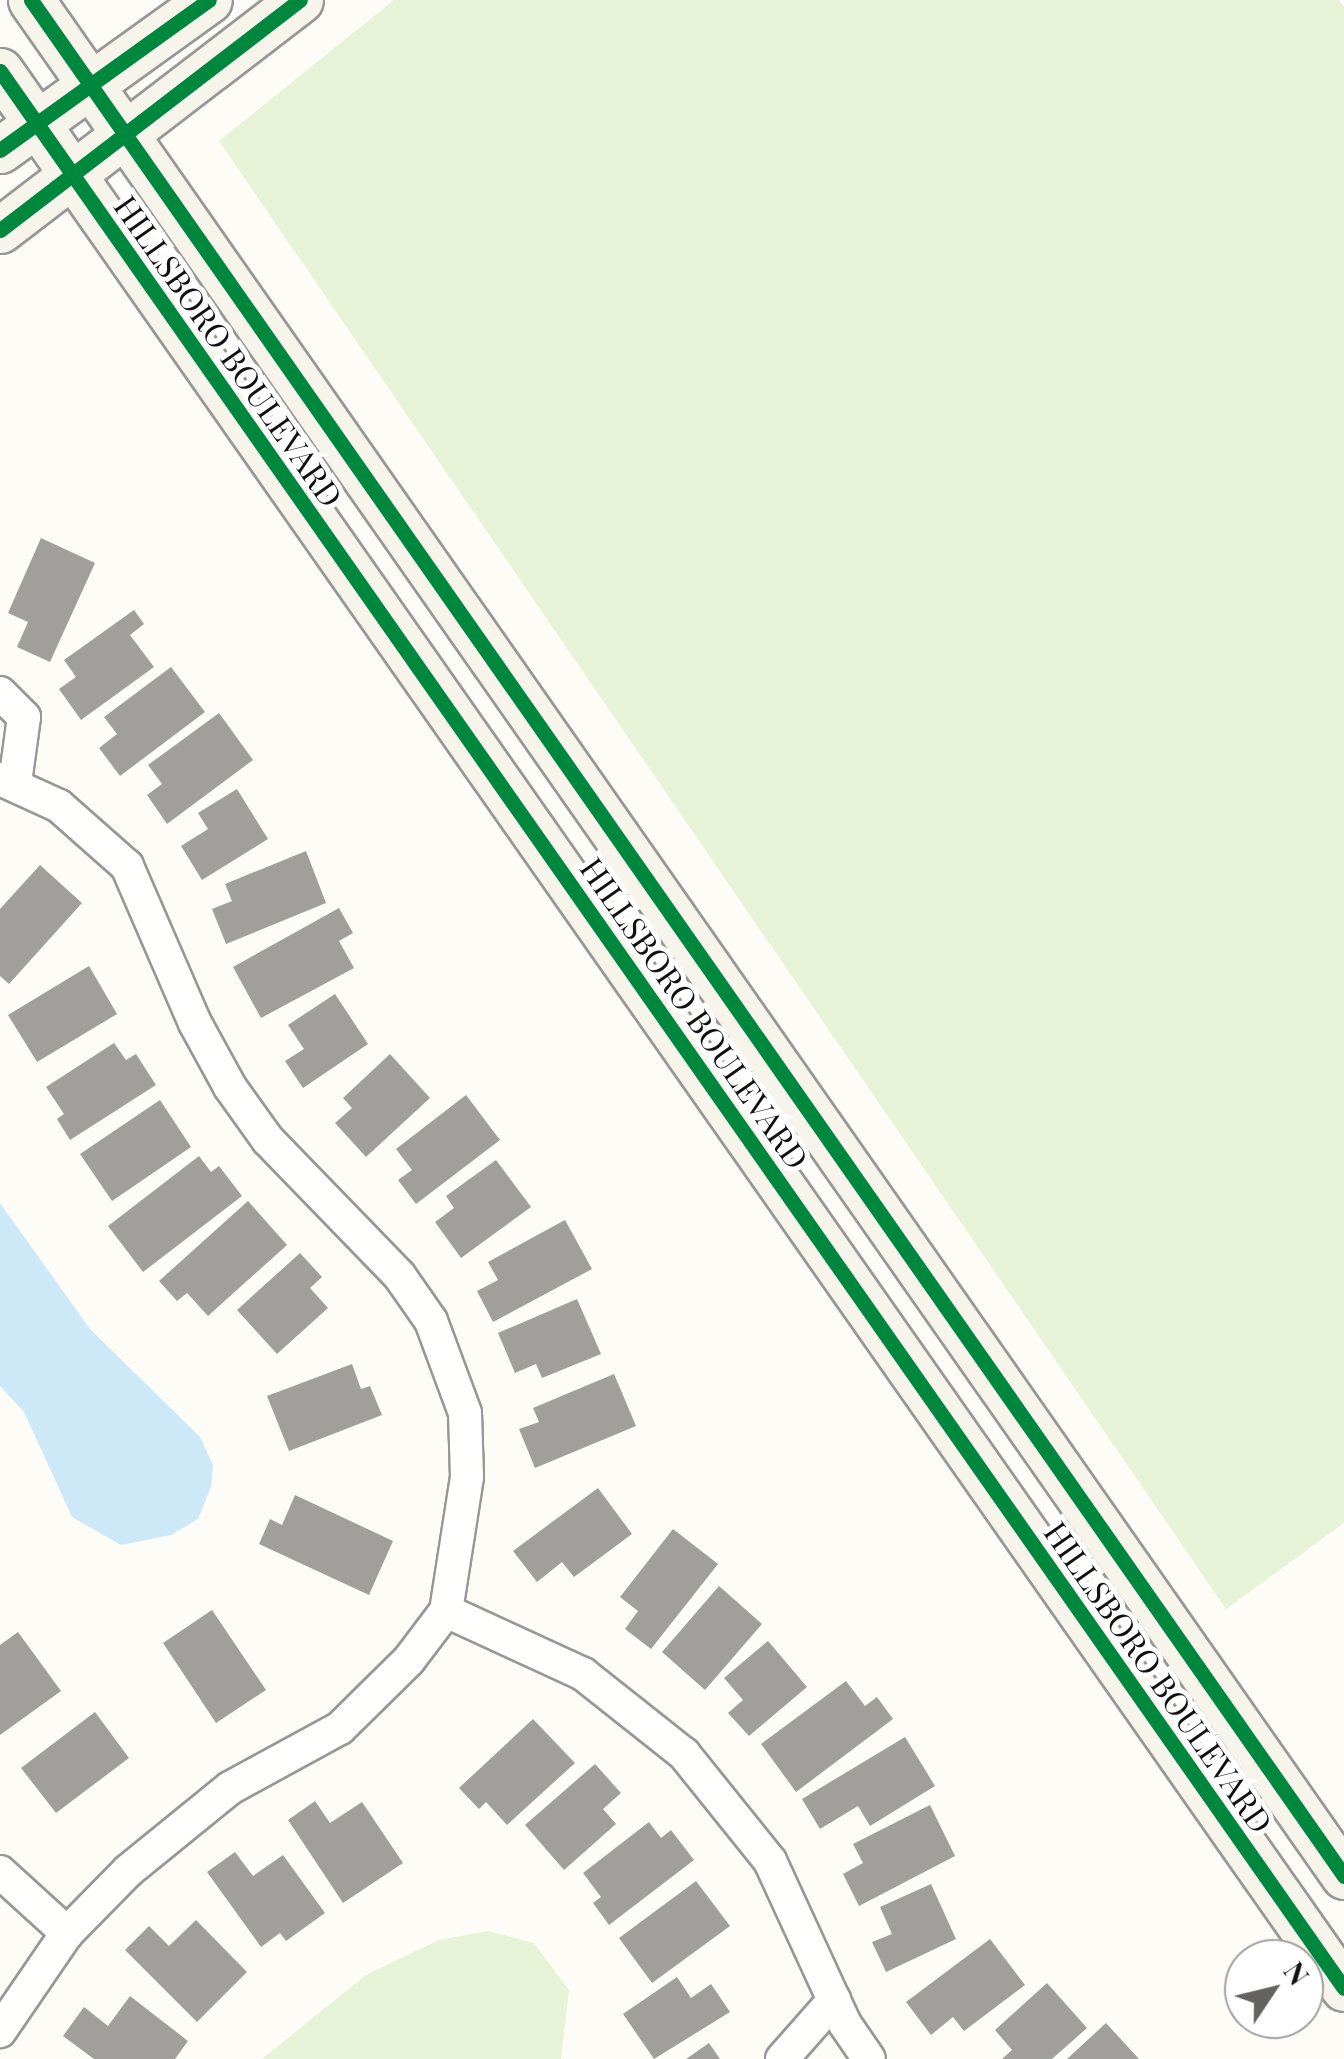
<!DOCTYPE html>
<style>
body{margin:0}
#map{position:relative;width:1344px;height:2059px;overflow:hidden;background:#fdfcf7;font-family:"Playfair Display",serif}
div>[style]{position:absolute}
.green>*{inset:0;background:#e7f3d7}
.water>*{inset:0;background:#cde8f7}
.building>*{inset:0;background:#a19f9c}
.roads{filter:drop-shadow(2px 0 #979795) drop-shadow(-2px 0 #979795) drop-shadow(0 2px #979795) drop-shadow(0 -2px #979795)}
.street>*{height:32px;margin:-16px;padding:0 16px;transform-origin:16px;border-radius:16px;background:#fffffe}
.secondary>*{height:45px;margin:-22.5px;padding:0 22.5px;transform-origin:22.5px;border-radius:22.5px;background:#f6f4eb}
.cycleway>*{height:15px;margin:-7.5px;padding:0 7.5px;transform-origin:7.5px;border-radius:7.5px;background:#00873e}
span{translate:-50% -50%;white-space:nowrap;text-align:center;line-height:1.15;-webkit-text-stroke:10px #fff;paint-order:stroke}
.street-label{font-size:32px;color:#111}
.north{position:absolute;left:1224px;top:1939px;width:100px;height:100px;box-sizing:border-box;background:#fff;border:2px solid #a0a0a0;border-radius:50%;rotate:55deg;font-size:28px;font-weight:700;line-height:40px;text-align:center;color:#111}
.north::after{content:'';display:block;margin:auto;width:35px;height:45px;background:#646362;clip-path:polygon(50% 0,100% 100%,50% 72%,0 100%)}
</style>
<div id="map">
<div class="green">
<i style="clip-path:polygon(394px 0,1339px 0,1344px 7px,1344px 1523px,1226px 1609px,219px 141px)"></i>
<i style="clip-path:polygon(488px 1931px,534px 1943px,569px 1990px,561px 2059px,262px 2059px,366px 1975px,439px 1940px)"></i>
</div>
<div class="water">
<i style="clip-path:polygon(0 1203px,90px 1329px,200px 1437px,213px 1465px,211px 1487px,198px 1519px,171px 1535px,121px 1545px,72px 1517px,24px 1412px,0 1386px)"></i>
</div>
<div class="building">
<i style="clip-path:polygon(41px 538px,95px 563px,50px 662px,17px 647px,28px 622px,8px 613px)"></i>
<i style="clip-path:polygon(134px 610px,144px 624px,130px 635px,154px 667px,81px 720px,59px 689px,76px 677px,64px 660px)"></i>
<i style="clip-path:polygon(171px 667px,205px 712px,120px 776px,99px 748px,117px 734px,104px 717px)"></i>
<i style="clip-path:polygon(219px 713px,253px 760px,167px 824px,147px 795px,162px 784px,148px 765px)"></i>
<i style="clip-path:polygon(237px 789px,268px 839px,202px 880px,181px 846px,208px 829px,198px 813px)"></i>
<i style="clip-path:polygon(306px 851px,326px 903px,226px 944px,212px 909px,232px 901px,225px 884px)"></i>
<i style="clip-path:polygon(40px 865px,82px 903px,9px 984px,0 976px,0 909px)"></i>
<i style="clip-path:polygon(339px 908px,353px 933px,339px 941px,354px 968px,261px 1018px,233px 967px)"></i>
<i style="clip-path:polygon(89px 966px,117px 1014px,37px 1062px,8px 1015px)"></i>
<i style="clip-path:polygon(335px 994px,368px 1044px,303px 1088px,285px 1061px,304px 1049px,288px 1025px)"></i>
<i style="clip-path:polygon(114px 1043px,126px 1060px,136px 1054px,156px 1085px,70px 1140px,57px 1119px,64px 1114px,46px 1087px)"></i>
<i style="clip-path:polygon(390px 1054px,430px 1098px,366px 1157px,335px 1123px,352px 1108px,343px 1098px)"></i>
<i style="clip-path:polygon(466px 1095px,500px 1140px,416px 1204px,398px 1180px,412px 1170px,396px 1149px)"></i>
<i style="clip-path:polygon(160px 1100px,191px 1147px,112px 1201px,80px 1154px)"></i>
<i style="clip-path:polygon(199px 1156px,211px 1172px,219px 1166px,242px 1196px,143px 1272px,108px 1226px)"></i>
<i style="clip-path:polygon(496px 1160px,531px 1207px,461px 1258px,435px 1222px,454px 1208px,446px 1196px)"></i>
<i style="clip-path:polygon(248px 1201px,287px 1245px,208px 1316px,187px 1293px,177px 1301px,159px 1281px)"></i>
<i style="clip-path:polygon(565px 1220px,592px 1269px,493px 1322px,477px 1291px,498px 1280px,488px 1262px)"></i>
<i style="clip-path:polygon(300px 1253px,322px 1277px,310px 1288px,328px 1308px,277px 1354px,237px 1310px)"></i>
<i style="clip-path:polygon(577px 1299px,601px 1354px,542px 1378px,536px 1364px,515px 1373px,498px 1333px)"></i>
<i style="clip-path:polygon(352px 1364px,361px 1389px,370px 1386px,382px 1415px,289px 1451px,267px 1396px)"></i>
<i style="clip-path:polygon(614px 1374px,636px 1426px,535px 1468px,519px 1429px,539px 1422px,533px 1408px)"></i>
<i style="clip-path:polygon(598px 1488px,632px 1534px,574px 1577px,562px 1562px,537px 1582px,513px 1551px)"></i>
<i style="clip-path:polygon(295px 1495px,393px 1541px,369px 1595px,259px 1544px,270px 1519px,282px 1525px)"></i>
<i style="clip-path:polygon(673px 1529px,718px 1564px,651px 1649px,625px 1629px,638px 1611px,620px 1597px)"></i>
<i style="clip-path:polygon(719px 1586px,762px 1624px,705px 1690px,662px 1652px)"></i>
<i style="clip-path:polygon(212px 1610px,266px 1690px,216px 1723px,163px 1643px)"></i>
<i style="clip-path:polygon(18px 1632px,61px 1691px,0 1735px,0 1645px)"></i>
<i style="clip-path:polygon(768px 1641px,807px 1687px,749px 1736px,728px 1713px,743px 1700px,724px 1678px)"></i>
<i style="clip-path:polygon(846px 1681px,865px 1706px,877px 1697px,893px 1719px,796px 1792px,761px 1744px)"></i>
<i style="clip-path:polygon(95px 1712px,129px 1758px,56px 1813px,21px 1768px)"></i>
<i style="clip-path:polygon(533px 1719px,575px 1763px,507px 1825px,486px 1802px,479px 1809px,459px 1788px)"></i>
<i style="clip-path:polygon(905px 1737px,935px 1786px,870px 1826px,858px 1806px,820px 1829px,802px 1799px)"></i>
<i style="clip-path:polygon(595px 1764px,621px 1793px,603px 1809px,616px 1824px,564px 1870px,525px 1825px)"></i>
<i style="clip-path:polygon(315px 1801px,330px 1823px,362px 1802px,403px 1863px,343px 1903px,288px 1820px)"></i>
<i style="clip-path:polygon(930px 1805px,955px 1856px,859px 1906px,843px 1874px,863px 1863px,853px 1844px)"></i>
<i style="clip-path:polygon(649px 1822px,661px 1838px,671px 1830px,694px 1860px,609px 1925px,593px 1903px,601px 1897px,583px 1873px)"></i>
<i style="clip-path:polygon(235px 1852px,253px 1876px,283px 1855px,325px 1913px,286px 1941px,280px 1933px,261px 1947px,207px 1872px)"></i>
<i style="clip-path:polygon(696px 1881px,730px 1926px,652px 1983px,619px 1938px)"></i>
<i style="clip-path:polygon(931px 1884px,956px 1939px,886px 1972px,872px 1942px,892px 1934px,880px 1907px)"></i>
<i style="clip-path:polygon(196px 1920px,247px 1972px,197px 2022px,125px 1950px,149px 1926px,169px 1946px)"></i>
<i style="clip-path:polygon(990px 1939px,1025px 1985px,964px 2031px,953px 2017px,931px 2035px,906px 2002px)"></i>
<i style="clip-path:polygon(677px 1977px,691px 1998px,711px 1984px,730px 2012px,654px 2059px,623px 2014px)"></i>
<i style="clip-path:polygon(1047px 1983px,1087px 2028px,1052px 2059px,1002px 2059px,1012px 2050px,995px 2030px)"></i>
<i style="clip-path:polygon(130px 1996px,188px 2041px,175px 2059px,94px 2059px,63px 2036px,84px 2007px,108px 2026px)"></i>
<i style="clip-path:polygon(1106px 2023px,1139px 2059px,1067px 2059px)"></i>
<i style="clip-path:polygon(709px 2043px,720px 2059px,686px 2059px)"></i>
</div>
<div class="roads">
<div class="street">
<i style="left:0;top:693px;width:34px;rotate:45deg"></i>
<i style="left:24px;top:717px;width:67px;rotate:97.8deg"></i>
<i style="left:0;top:779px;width:65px;rotate:24.6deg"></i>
<i style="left:59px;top:806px;width:91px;rotate:41.4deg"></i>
<i style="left:127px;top:866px;width:171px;rotate:66.6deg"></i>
<i style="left:195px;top:1023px;width:73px;rotate:61.3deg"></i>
<i style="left:230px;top:1087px;width:65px;rotate:54.4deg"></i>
<i style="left:268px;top:1140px;width:188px;rotate:45.9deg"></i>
<i style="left:399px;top:1275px;width:56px;rotate:55.2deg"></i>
<i style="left:431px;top:1321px;width:98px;rotate:69.7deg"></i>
<i style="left:465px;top:1413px;width:64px;rotate:88.2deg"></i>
<i style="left:467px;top:1477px;width:136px;rotate:98.9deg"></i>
<i style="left:446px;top:1611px;width:61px;rotate:127.1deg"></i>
<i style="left:409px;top:1660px;width:97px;rotate:135.4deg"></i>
<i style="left:340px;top:1728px;width:125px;rotate:151.4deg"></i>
<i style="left:230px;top:1788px;width:132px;rotate:140.9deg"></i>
<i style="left:128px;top:1871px;width:87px;rotate:134.5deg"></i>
<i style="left:67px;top:1933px;width:119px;rotate:124.4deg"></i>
<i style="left:446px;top:1611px;width:151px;rotate:24.7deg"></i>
<i style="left:583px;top:1674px;width:129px;rotate:38.4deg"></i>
<i style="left:684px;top:1754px;width:137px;rotate:51.2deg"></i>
<i style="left:770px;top:1861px;width:179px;rotate:65.3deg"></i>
<i style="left:845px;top:2024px;width:42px;rotate:55.6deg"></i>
<i style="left:0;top:1872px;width:91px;rotate:42.3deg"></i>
<i style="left:782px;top:2059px;width:79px;rotate:-48.6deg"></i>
</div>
<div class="secondary">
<i style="left:31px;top:0;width:2290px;rotate:55.01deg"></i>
<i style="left:0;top:71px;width:2341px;rotate:54.97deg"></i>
<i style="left:0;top:150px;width:257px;rotate:-35.7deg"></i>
<i style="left:0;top:230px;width:378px;rotate:-37.5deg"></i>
</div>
</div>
<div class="cycleway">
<i style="left:31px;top:0;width:2290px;rotate:55.01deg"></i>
<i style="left:0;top:71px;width:2341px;rotate:54.97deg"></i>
<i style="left:0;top:150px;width:257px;rotate:-35.7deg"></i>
<i style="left:0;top:230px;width:378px;rotate:-37.5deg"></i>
</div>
<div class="street-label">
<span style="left:229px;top:351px;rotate:55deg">HILLSBORO BOULEVARD</span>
<span style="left:695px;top:1013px;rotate:55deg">HILLSBORO BOULEVARD</span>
<span style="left:1159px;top:1677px;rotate:55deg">HILLSBORO BOULEVARD</span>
</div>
<div class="north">N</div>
</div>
